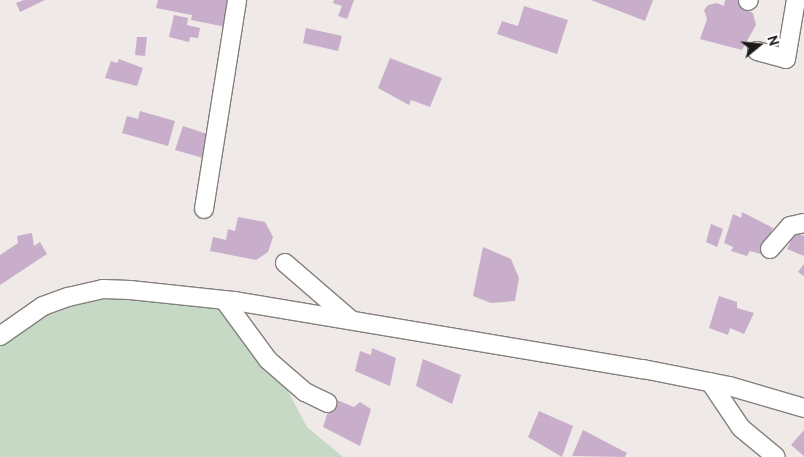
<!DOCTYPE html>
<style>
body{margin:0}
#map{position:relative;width:804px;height:457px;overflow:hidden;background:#efeae8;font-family:Cabin,sans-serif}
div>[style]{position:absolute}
.green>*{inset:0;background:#c5d9c4}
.building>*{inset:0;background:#c8aeca}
.roads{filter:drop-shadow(1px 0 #84807d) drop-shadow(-1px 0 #84807d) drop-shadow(0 1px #84807d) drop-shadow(0 -1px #84807d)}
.minor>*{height:18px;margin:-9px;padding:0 9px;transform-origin:9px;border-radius:9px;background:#fff}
span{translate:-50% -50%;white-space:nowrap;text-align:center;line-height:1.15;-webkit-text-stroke:4px #fff;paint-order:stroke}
.north{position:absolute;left:734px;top:20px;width:50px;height:50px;-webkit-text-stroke:4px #fff;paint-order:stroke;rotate:73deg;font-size:14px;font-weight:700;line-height:20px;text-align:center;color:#1c1a19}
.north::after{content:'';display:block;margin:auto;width:18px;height:22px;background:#1c1a19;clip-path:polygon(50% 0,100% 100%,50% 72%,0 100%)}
</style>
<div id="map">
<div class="green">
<i style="clip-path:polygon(68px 292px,223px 295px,274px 365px,307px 427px,343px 457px,0 457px,0 332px)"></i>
</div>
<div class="building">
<i style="clip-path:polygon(24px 0,45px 0,20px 12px,16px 3px)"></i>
<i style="clip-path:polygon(158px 0,231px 0,226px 27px,191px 20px,192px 15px,156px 8px)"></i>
<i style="clip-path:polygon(334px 0,354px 0,347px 19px,338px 16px,342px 6px,333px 3px)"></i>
<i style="clip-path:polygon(591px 0,653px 0,645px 21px)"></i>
<i style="clip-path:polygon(725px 0,741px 0,747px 6px,746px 10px,753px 13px,756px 25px,742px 50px,700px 39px,707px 19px,704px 10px,708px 5px,717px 3px,724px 6px)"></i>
<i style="clip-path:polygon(524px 6px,568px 20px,557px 54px,497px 34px,502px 21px,518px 26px)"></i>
<i style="clip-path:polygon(174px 15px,188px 18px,187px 25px,200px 28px,198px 38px,190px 37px,189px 42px,169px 37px)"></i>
<i style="clip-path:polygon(306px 28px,342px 36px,338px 51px,303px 43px)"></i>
<i style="clip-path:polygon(137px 37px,147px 37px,145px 56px,135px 55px)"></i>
<i style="clip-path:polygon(390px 58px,442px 78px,430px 107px,411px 100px,409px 105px,378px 88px)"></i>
<i style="clip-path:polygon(119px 59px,143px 68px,137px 86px,105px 78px,111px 61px,117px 63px)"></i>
<i style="clip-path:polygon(140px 111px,175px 121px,168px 146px,122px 133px,127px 116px,138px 119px)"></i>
<i style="clip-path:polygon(183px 126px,210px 135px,203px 158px,175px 150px)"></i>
<i style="clip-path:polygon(742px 212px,773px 228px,761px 254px,750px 251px,747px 256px,731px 251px,733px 247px,724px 243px,733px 214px,741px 218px)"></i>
<i style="clip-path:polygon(238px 217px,265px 222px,273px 237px,268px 252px,256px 260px,210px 251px,213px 237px,226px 240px,228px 229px,235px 231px)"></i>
<i style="clip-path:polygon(711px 224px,723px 229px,717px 247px,706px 242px)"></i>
<i style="clip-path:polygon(795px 232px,804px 236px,804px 256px,787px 249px)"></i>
<i style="clip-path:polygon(32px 233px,34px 246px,40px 242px,47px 254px,0 285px,0 255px,18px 243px,17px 236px)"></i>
<i style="clip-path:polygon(483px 247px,511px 259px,519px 278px,515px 301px,491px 303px,473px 296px)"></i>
<i style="clip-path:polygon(804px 264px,804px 276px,798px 272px)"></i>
<i style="clip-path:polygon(719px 296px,737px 302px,737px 308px,754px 313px,744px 334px,730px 328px,728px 335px,709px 328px)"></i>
<i style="clip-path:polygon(372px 348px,396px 358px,390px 386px,355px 371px,360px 351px,371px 355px)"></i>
<i style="clip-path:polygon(423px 359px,461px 375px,452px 404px,416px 386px)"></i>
<i style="clip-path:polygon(332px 398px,354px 407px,360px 402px,371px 409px,360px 446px,323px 427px)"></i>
<i style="clip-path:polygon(539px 411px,573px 426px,562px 457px,528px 437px)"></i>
<i style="clip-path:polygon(583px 430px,627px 453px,625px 457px,572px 456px)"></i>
<i style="clip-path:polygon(804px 430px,804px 456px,791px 445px)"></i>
</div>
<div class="roads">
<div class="minor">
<i style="left:748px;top:1px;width:1px;rotate:-45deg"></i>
<i style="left:757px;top:51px;width:30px;rotate:15deg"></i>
<i style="left:786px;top:59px;width:60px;rotate:-80.4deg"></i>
<i style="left:204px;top:209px;width:212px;rotate:-81deg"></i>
<i style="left:770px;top:249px;width:30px;rotate:-49deg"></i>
<i style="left:790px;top:226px;width:14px;rotate:-12deg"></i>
<i style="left:285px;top:263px;width:87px;rotate:40.8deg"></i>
<i style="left:224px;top:300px;width:74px;rotate:53.7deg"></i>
<i style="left:268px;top:360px;width:49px;rotate:40.9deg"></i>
<i style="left:305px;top:392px;width:25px;rotate:26deg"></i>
<i style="left:0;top:336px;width:52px;rotate:-34.9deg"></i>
<i style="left:43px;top:306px;width:27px;rotate:-20deg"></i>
<i style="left:68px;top:297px;width:36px;rotate:-13deg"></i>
<i style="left:103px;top:289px;width:27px;rotate:2deg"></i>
<i style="left:130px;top:290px;width:106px;rotate:6deg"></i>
<i style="left:235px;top:301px;width:414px;rotate:9.5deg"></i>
<i style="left:643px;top:369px;width:88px;rotate:11.2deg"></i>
<i style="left:729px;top:386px;width:78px;rotate:16.3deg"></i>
<i style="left:710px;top:382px;width:55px;rotate:56deg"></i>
<i style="left:741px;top:428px;width:45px;rotate:39.6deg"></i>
</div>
</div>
<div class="north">N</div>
</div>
